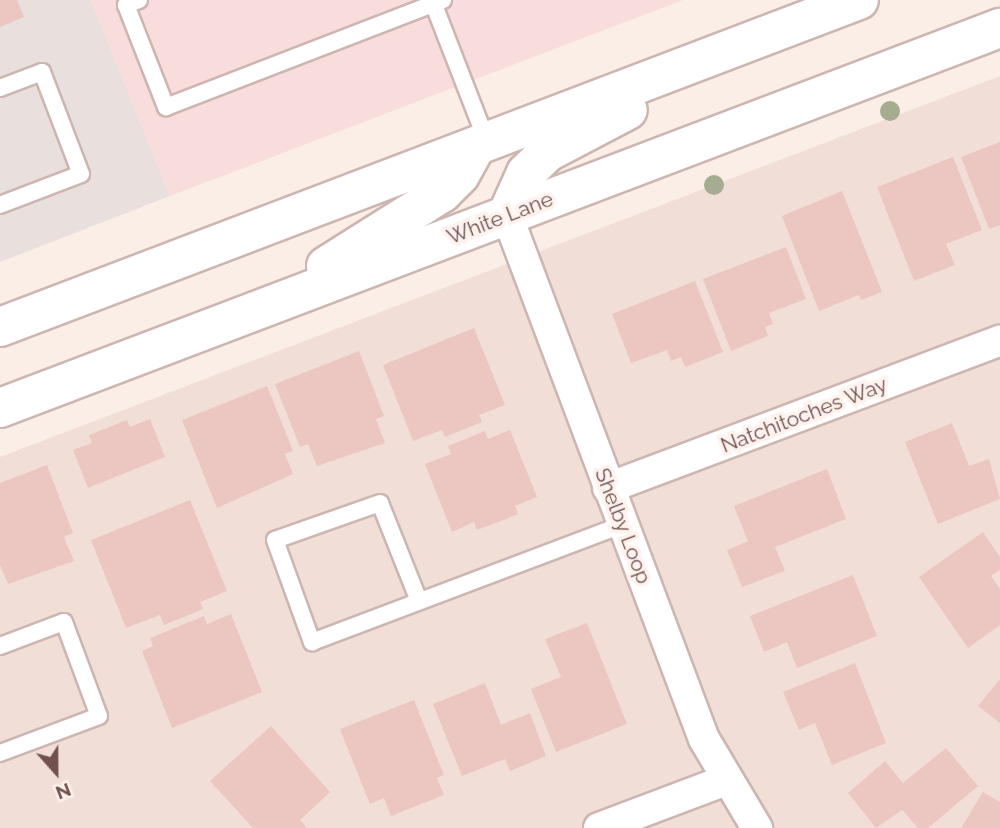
<!DOCTYPE html>
<style>
body{margin:0}
#map{position:relative;width:1000px;height:828px;overflow:hidden;background:#faeee7;font-family:Raleway,sans-serif}
div>[style]{position:absolute}
.residential>*{inset:0;background:#f1ded7}
.commercial>*{inset:0;background:#f9dddc}
.industrial>*{inset:0;background:#e9e0dd}
.building>*{inset:0;background:#ecc7c2}
.roads{filter:drop-shadow(2px 0 #cdb6b2) drop-shadow(-2px 0 #cdb6b2) drop-shadow(0 2px #cdb6b2) drop-shadow(0 -2px #cdb6b2)}
.lane>*{height:16px;margin:-8px;padding:0 8px;transform-origin:8px;border-radius:8px;background:#fff}
.street>*{height:30px;margin:-15px;padding:0 15px;transform-origin:15px;border-radius:15px;background:#fff}
.secondary>*{height:38px;margin:-19px;padding:0 19px;transform-origin:19px;border-radius:19px;background:#fff}
.trees>*{width:20px;height:20px;margin:-10px;border-radius:50%;background:#a6ac90}
span{translate:-50% -50%;white-space:nowrap;text-align:center;line-height:1.15;-webkit-text-stroke:7px #fdf2ed;paint-order:stroke}
.street-label{font-size:21px;color:#71514e}
.north{position:absolute;left:21px;top:737px;width:70px;height:70px;-webkit-text-stroke:5px #fdf2ed;paint-order:stroke;rotate:159deg;font-size:19px;font-weight:700;line-height:28px;text-align:center;color:#71514e}
.north::after{content:'';display:block;margin:auto;width:24px;height:32px;background:#71514e;clip-path:polygon(50% 0,100% 100%,50% 72%,0 100%)}
</style>
<div id="map">
<div class="residential">
<i style="clip-path:polygon(1000px 76px,1000px 828px,0 828px,0 457px)"></i>
</div>
<div class="commercial">
<i style="clip-path:polygon(91px 0,683px 0,170px 196px)"></i>
</div>
<div class="industrial">
<i style="clip-path:polygon(0 0,91px 0,170px 196px,0 262px)"></i>
</div>
<div class="building">
<i style="clip-path:polygon(0 0,17px 0,24px 17px,0 27px)"></i>
<i style="clip-path:polygon(1000px 142px,1000px 225px,989px 229px,961px 157px)"></i>
<i style="clip-path:polygon(953px 157px,982px 230px,946px 244px,955px 265px,914px 281px,877px 187px)"></i>
<i style="clip-path:polygon(842px 191px,882px 292px,861px 300px,859px 295px,819px 311px,782px 216px)"></i>
<i style="clip-path:polygon(786px 247px,806px 299px,769px 313px,773px 324px,765px 327px,768px 336px,731px 351px,703px 279px)"></i>
<i style="clip-path:polygon(695px 281px,723px 352px,685px 367px,681px 357px,671px 361px,667px 350px,631px 363px,612px 314px)"></i>
<i style="clip-path:polygon(474px 328px,505px 405px,479px 415px,482px 422px,445px 437px,442px 430px,413px 441px,383px 365px)"></i>
<i style="clip-path:polygon(359px 351px,384px 416px,376px 419px,385px 443px,317px 466px,308px 444px,300px 447px,275px 384px)"></i>
<i style="clip-path:polygon(267px 386px,293px 451px,285px 454px,293px 474px,217px 508px,182px 420px)"></i>
<i style="clip-path:polygon(150px 419px,165px 457px,88px 488px,73px 450px,92px 443px,89px 435px,127px 420px,130px 427px)"></i>
<i style="clip-path:polygon(952px 423px,969px 466px,989px 459px,1000px 499px,938px 524px,905px 442px)"></i>
<i style="clip-path:polygon(510px 430px,537px 497px,515px 506px,518px 514px,506px 519px,477px 530px,474px 522px,452px 532px,425px 464px,451px 454px,448px 446px,485px 431px,488px 439px)"></i>
<i style="clip-path:polygon(47px 465px,73px 533px,64px 537px,74px 561px,8px 584px,0 565px,0 483px)"></i>
<i style="clip-path:polygon(827px 469px,846px 519px,775px 547px,785px 571px,742px 587px,727px 550px,748px 541px,734px 506px)"></i>
<i style="clip-path:polygon(190px 500px,227px 591px,200px 602px,203px 609px,164px 625px,160px 615px,126px 628px,91px 540px)"></i>
<i style="clip-path:polygon(983px 532px,1000px 557px,1000px 570px,991px 576px,1000px 589px,1000px 625px,968px 648px,919px 577px)"></i>
<i style="clip-path:polygon(853px 575px,877px 636px,797px 668px,787px 642px,764px 652px,750px 616px)"></i>
<i style="clip-path:polygon(231px 614px,262px 692px,172px 728px,142px 651px,153px 646px,150px 638px,204px 616px,207px 624px)"></i>
<i style="clip-path:polygon(587px 623px,627px 724px,556px 752px,531px 689px,561px 677px,545px 639px)"></i>
<i style="clip-path:polygon(855px 663px,886px 743px,832px 765px,815px 723px,799px 730px,783px 692px)"></i>
<i style="clip-path:polygon(1000px 679px,1000px 723px,978px 706px)"></i>
<i style="clip-path:polygon(485px 683px,501px 725px,530px 713px,546px 756px,510px 771px,505px 759px,462px 776px,433px 704px)"></i>
<i style="clip-path:polygon(414px 700px,444px 775px,437px 778px,444px 795px,391px 816px,384px 798px,370px 804px,340px 729px)"></i>
<i style="clip-path:polygon(271px 726px,330px 792px,300px 820px,307px 828px,253px 828px,210px 781px)"></i>
<i style="clip-path:polygon(946px 748px,978px 786px,928px 828px,918px 828px,902px 810px,876px 828px,848px 793px,885px 761px,903px 783px)"></i>
<i style="clip-path:polygon(983px 792px,1000px 802px,1000px 828px,961px 828px)"></i>
</div>
<div class="roads">
<div class="lane">
<i style="left:139px;top:0;width:14px;rotate:159deg"></i>
<i style="left:126px;top:5px;width:110px;rotate:68.6deg"></i>
<i style="left:166px;top:107px;width:297px;rotate:-21.1deg"></i>
<i style="left:432px;top:0;width:152px;rotate:68.8deg"></i>
<i style="left:0;top:88px;width:45px;rotate:-20.9deg"></i>
<i style="left:42px;top:72px;width:109px;rotate:69.1deg"></i>
<i style="left:81px;top:174px;width:87px;rotate:159.1deg"></i>
<i style="left:419px;top:601px;width:105px;rotate:-111.7deg"></i>
<i style="left:380px;top:503px;width:111px;rotate:160.6deg"></i>
<i style="left:275px;top:540px;width:109px;rotate:70.1deg"></i>
<i style="left:312px;top:642px;width:331px;rotate:-20.7deg"></i>
<i style="left:0;top:646px;width:68px;rotate:-20.6deg"></i>
<i style="left:64px;top:622px;width:100px;rotate:69.6deg"></i>
<i style="left:99px;top:716px;width:106px;rotate:159.5deg"></i>
</div>
<div class="street">
<i style="left:507px;top:215px;width:560px;rotate:69.4deg"></i>
<i style="left:704px;top:739px;width:104px;rotate:59.2deg"></i>
<i style="left:608px;top:488px;width:419px;rotate:-20.6deg"></i>
<i style="left:599px;top:828px;width:136px;rotate:-20.7deg"></i>
</div>
<div class="secondary">
<i style="left:507px;top:215px;width:46px;rotate:-65.7deg"></i>
<i style="left:526px;top:173px;width:30px;rotate:-44deg"></i>
<i style="left:548px;top:152px;width:90px;rotate:-27.7deg"></i>
<i style="left:326px;top:266px;width:137px;rotate:-32.2deg"></i>
<i style="left:442px;top:193px;width:25px;rotate:-45deg"></i>
<i style="left:460px;top:175px;width:33px;rotate:-61deg"></i>
<i style="left:0;top:327px;width:919px;rotate:-20.84deg"></i>
<i style="left:0;top:408px;width:1070px;rotate:-20.81deg"></i>
</div>
</div>
<div class="trees">
<i style="left:890px;top:111px"></i>
<i style="left:714px;top:185px"></i>
</div>
<div class="street-label">
<span style="left:500px;top:218px;rotate:-21deg">White Lane</span>
<span style="left:804px;top:415px;rotate:-21deg">Natchitoches Way</span>
<span style="left:623px;top:526px;rotate:69deg">Shelby Loop</span>
</div>
<div class="north">N</div>
</div>
